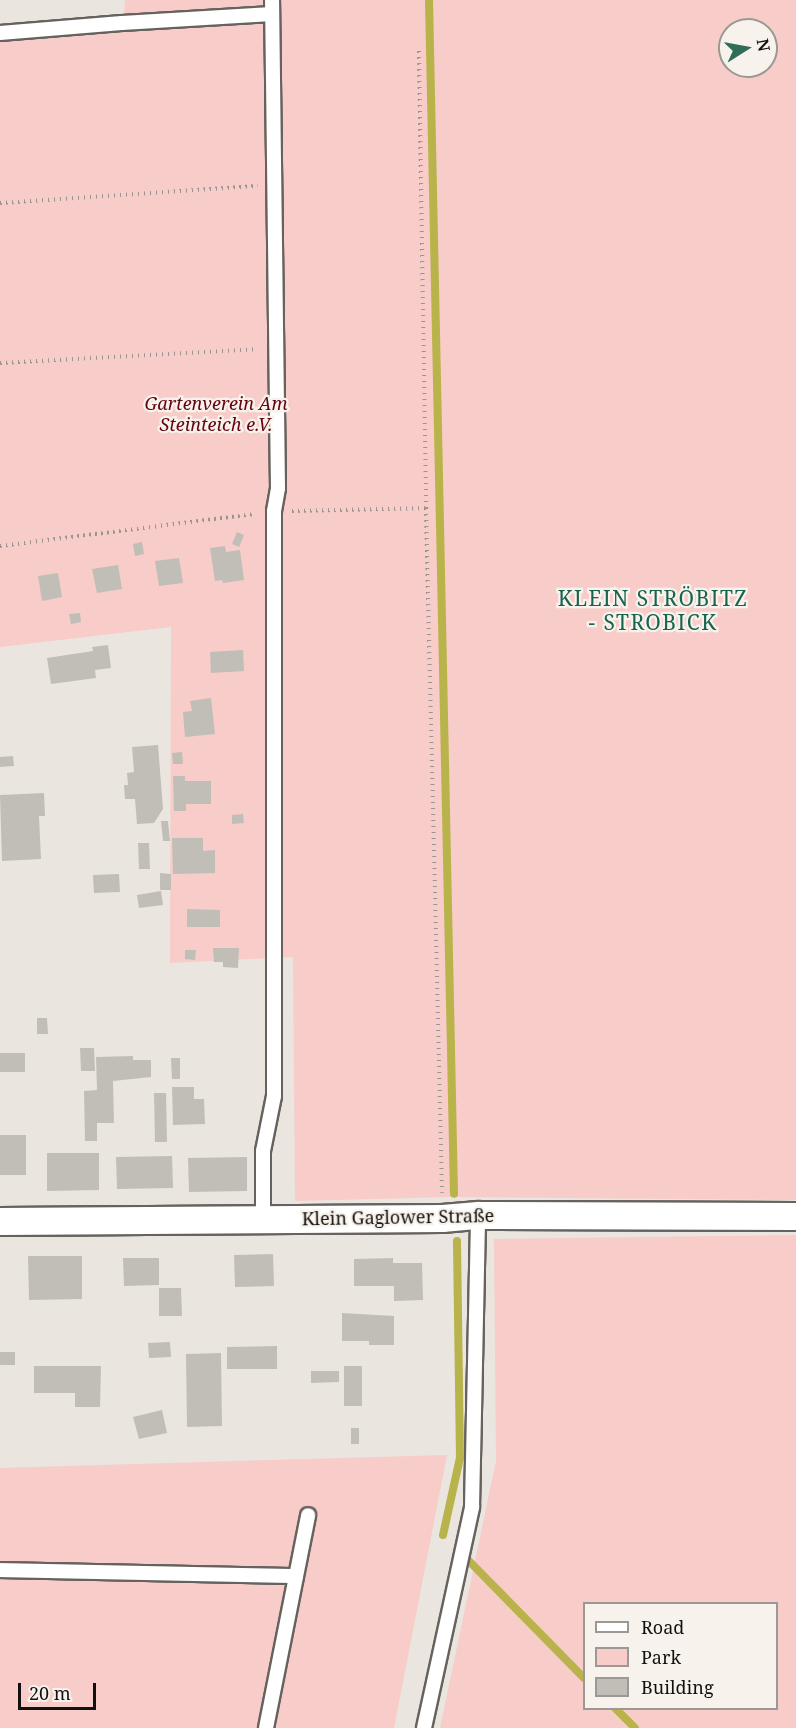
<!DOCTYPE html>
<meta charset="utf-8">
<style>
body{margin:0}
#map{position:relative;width:796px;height:1728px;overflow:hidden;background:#eae5df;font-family:"Noto Serif",serif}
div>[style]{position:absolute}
.green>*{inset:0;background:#f7ccc9}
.stream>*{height:8px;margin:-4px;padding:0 4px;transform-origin:4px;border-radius:4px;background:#b8b34a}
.building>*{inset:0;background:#c1beb8}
.path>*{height:4px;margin-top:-2px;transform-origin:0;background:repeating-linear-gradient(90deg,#999591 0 1.5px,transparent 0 6px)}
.roads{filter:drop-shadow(2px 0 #67625d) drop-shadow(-2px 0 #67625d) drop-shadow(0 2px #67625d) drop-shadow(0 -2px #67625d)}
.service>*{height:14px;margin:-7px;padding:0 7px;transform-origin:7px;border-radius:7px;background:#fff}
.minor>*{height:27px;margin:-13.5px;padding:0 13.5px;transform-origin:13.5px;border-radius:13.5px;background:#fff}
span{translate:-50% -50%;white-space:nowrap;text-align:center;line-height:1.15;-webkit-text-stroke:4.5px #f8f2ec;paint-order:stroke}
.park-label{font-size:18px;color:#640311;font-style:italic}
.street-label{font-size:18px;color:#13110f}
.quarter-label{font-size:21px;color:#18644f;letter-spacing:1.5px}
.legend{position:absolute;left:583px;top:1602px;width:195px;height:108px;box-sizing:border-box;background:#f8f2ec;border:2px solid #9c9894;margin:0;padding:8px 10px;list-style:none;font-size:18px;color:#13110f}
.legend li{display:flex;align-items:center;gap:12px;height:30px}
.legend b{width:30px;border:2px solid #9c9894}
.north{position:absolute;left:718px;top:18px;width:60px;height:60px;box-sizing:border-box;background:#f8f2ec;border:2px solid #9c9894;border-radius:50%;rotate:79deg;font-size:16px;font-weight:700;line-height:24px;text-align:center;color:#13110f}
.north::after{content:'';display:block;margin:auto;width:21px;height:27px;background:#2f6d59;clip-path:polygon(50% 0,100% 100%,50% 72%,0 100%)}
.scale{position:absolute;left:18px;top:1683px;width:78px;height:27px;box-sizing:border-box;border:3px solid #13110f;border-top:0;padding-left:8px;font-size:18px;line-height:21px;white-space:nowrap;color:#13110f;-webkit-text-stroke:4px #f8f2ec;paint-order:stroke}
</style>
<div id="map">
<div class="green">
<i style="clip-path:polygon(evenodd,125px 0,796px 0,796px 1200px,450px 1197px,295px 1201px,293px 957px,170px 963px,171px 627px,0 647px,0 41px,123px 29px,125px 0,730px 30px,766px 30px,766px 66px,730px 66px,730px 30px)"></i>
<i style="clip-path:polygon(evenodd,796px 1235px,796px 1728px,440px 1728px,496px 1461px,494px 1239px,796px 1235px,584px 1604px,776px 1604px,776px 1708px,584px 1708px,584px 1604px)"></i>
<i style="clip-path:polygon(447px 1455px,394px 1728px,0 1728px,0 1468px)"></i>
</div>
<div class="stream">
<i style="left:429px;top:0;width:1194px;rotate:88.8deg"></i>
<i style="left:443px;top:1535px;width:79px;rotate:-77.6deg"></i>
<i style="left:460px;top:1458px;width:217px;rotate:-90.8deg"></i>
<i style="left:469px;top:1561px;width:164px;rotate:45.5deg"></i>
<i style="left:615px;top:1708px;width:28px;rotate:45deg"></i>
</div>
<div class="building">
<i style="clip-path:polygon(237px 532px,244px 535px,239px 547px,232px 544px)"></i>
<i style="clip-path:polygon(142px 542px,144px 554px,135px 556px,133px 544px)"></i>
<i style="clip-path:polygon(225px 546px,226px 552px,240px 550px,244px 580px,223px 583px,222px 580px,215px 581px,210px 548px)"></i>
<i style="clip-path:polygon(179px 558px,183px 583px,159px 586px,155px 561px)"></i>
<i style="clip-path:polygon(118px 565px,122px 589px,97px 593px,92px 569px)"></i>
<i style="clip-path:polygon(58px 573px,62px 597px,42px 601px,38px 576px)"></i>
<i style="clip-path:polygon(80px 613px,81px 622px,71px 624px,69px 614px)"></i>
<i style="clip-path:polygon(108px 645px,111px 668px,95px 670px,96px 678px,51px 684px,47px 658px,93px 651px,92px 647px)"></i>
<i style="clip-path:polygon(243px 650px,244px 671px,211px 673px,210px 652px)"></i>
<i style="clip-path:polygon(211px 698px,215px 734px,185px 737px,183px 712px,192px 711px,190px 701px)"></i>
<i style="clip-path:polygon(158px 745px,163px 809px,154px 823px,137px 824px,135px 799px,125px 799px,124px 785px,128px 785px,127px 773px,134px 772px,132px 747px)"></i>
<i style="clip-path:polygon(182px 752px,183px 764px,173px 764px,172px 753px)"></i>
<i style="clip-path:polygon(13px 756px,14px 766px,0 767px,0 757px)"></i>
<i style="clip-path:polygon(173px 776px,185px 776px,185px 781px,211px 781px,211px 804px,186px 804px,186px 811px,174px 811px)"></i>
<i style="clip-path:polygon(44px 793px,45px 816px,39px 816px,41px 859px,2px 861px,0 795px)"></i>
<i style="clip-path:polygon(243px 814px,244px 823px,232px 824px,232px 815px)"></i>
<i style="clip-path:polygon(161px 821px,168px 821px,170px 841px,163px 841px)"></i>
<i style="clip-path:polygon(172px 838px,203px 838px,203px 851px,215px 850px,215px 873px,173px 874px)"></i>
<i style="clip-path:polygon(138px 843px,149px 843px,150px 869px,139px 869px)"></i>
<i style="clip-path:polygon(160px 873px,171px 874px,171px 890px,160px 890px)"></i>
<i style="clip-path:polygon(119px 874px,120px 892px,94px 893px,93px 875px)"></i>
<i style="clip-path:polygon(161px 891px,163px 905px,139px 908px,137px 895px)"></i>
<i style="clip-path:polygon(187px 909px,220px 910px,220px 927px,187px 927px)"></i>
<i style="clip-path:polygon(213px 948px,239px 948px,238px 968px,223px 967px,223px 962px,214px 962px)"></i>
<i style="clip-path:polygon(185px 950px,196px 950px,195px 960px,185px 959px)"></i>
<i style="clip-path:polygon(37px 1018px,47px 1018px,48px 1034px,37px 1034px)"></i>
<i style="clip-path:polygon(80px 1048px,94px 1048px,95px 1071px,81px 1071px)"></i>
<i style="clip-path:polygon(0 1053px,25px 1053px,25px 1072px,0 1072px)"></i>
<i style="clip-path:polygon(133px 1056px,133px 1060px,151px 1060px,151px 1077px,113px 1081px,114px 1123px,97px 1123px,97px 1141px,85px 1141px,84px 1091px,97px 1090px,96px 1057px)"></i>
<i style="clip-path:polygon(171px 1058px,180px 1058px,180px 1079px,172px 1079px)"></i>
<i style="clip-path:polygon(172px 1087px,194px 1087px,194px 1099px,204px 1099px,205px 1124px,173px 1125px)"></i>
<i style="clip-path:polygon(154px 1093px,166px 1093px,167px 1142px,155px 1142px)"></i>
<i style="clip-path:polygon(0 1135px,26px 1135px,26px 1175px,0 1175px)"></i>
<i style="clip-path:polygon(47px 1153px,99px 1153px,99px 1190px,47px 1191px)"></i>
<i style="clip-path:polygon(172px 1156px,173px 1188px,117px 1189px,116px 1157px)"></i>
<i style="clip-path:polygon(247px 1157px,247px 1191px,189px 1192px,188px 1158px)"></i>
<i style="clip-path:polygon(273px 1254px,274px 1286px,235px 1287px,234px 1255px)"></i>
<i style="clip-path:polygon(28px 1256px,82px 1256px,82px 1299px,29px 1300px)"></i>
<i style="clip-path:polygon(123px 1258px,159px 1258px,159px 1285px,124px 1286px)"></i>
<i style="clip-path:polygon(393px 1258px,393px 1263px,422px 1263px,423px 1300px,394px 1301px,394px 1286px,354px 1286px,354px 1259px)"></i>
<i style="clip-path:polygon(159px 1288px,181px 1288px,182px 1316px,159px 1316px)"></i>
<i style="clip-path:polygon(342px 1313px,394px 1316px,394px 1345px,369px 1345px,369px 1341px,342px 1341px)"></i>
<i style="clip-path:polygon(170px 1342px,171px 1357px,149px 1358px,148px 1343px)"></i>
<i style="clip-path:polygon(277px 1346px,277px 1369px,227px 1369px,227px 1347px)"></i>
<i style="clip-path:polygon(0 1352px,15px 1352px,15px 1365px,0 1365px)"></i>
<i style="clip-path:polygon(221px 1353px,222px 1426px,187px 1427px,186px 1354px)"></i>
<i style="clip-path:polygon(34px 1366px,101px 1366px,100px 1407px,75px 1407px,75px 1393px,34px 1393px)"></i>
<i style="clip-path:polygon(344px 1366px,362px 1366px,362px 1406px,344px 1406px)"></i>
<i style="clip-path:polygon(311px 1371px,339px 1371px,339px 1382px,311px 1383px)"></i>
<i style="clip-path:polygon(162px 1410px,167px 1433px,139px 1439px,133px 1417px)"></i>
<i style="clip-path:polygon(351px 1428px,359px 1428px,359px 1444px,351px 1444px)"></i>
</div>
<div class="path">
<i style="left:419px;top:51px;width:457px;rotate:89.1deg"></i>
<i style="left:426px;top:508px;width:685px;rotate:88.66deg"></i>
<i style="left:0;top:203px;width:258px;rotate:-3.8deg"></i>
<i style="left:0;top:363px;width:257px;rotate:-3.1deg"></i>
<i style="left:292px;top:511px;width:134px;rotate:-1.3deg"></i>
<i style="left:0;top:546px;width:256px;rotate:-7.2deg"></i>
</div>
<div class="roads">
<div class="service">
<i style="left:0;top:33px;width:122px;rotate:-4.7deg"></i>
<i style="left:122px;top:23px;width:150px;rotate:-3.4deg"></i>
<i style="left:263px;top:1219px;width:68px;rotate:-90deg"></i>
<i style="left:263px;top:1151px;width:56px;rotate:-78.7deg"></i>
<i style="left:274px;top:1096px;width:585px;rotate:-90deg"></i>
<i style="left:274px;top:511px;width:23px;rotate:-80deg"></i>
<i style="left:278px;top:488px;width:488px;rotate:-90.7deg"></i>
<i style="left:0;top:1570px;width:296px;rotate:1.2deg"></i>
<i style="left:266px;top:1728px;width:217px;rotate:-78.8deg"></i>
<i style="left:424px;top:1728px;width:226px;rotate:-77.7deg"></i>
<i style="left:472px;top:1507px;width:292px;rotate:-88.8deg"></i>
</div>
<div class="minor">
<i style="left:0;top:1221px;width:442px;rotate:-0.4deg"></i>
<i style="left:442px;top:1218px;width:36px;rotate:-5deg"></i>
<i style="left:478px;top:1215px;width:318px;rotate:0.2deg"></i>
</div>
</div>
<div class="park-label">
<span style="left:216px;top:414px">Gartenverein Am<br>Steinteich e.V.</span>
</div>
<div class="street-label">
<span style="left:398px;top:1217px;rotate:-1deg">Klein Gaglower Straße</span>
</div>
<div class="quarter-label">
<span style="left:653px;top:610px">KLEIN STRÖBITZ<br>- STROBICK</span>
</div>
<ul class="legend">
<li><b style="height:8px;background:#fff"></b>Road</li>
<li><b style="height:16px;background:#f7ccc9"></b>Park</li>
<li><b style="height:16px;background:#c1beb8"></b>Building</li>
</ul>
<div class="north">N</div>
<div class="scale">20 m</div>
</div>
